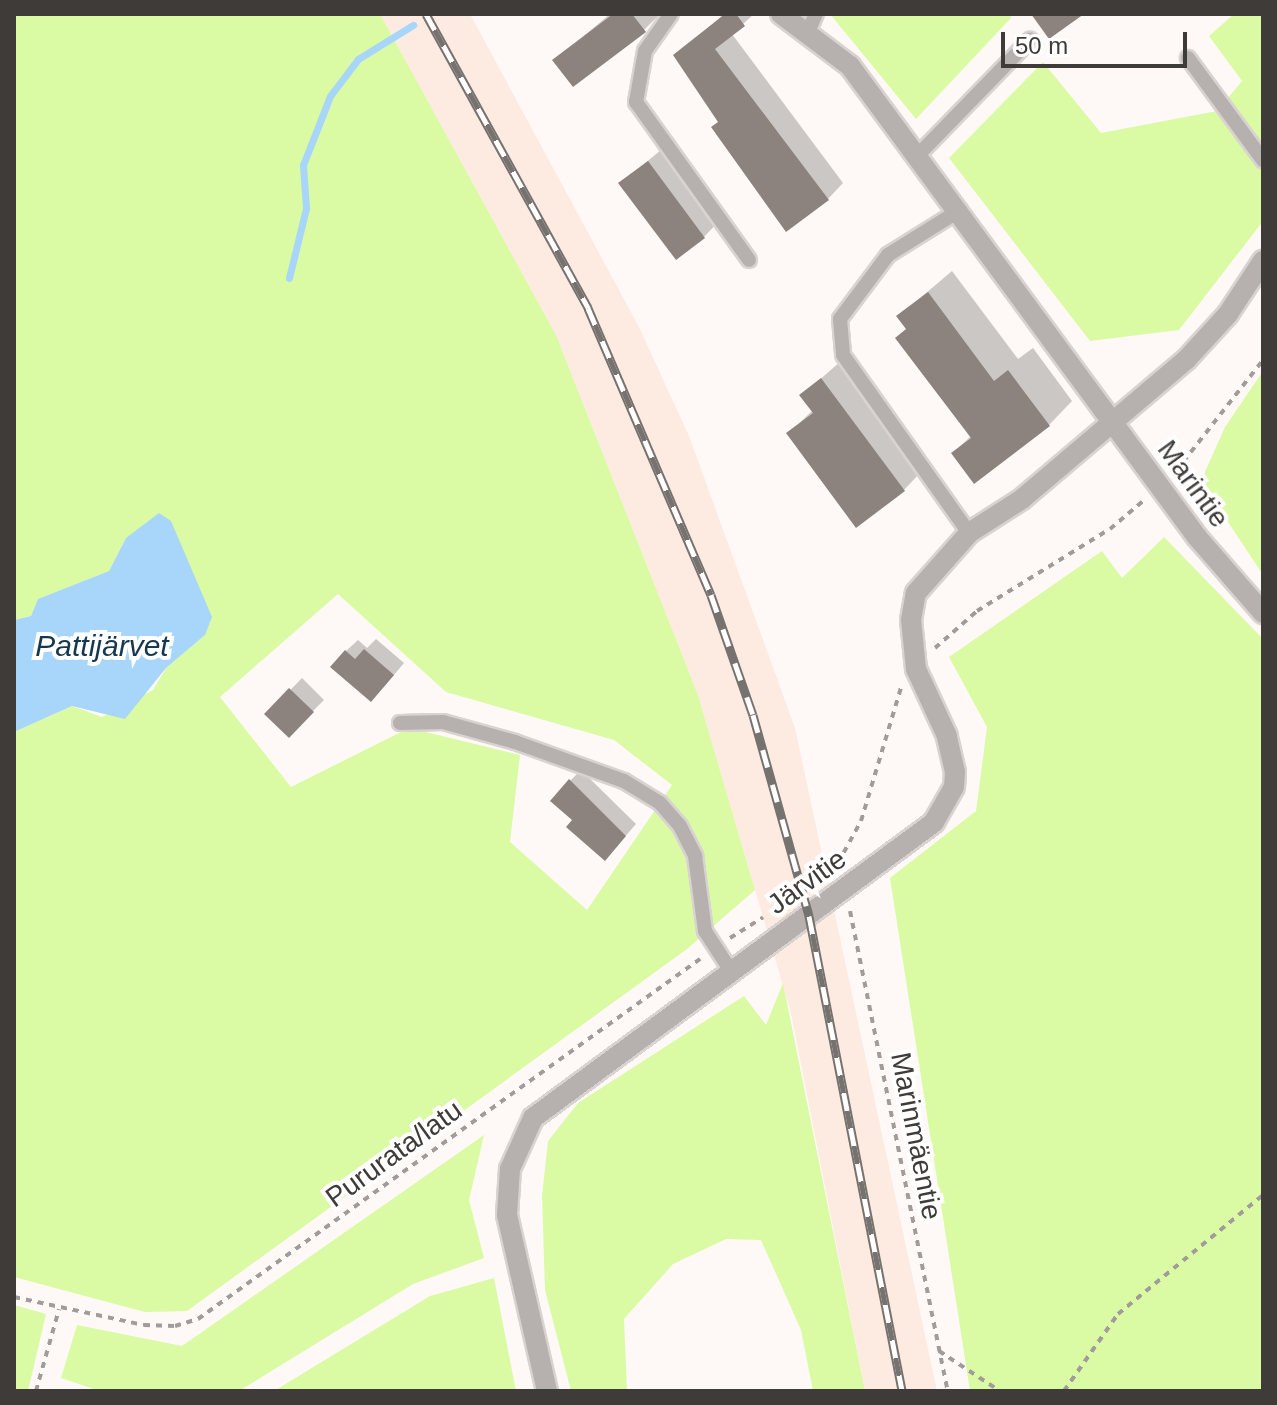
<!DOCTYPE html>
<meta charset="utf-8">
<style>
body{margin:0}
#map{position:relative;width:1277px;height:1405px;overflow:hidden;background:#fef9f7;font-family:Arial,sans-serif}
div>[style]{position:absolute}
.built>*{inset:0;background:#fdebe1}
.green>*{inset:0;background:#dafaa4}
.water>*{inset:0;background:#a7d6fa}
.shadow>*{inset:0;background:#0003}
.stream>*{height:7px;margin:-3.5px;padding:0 3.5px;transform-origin:3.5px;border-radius:3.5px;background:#a7d6fa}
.building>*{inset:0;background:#8c837e}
.path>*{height:4px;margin-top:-2px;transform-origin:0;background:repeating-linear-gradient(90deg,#a19c9a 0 6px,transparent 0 12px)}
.roads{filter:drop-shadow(2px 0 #d8d3d1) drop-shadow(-2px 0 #d8d3d1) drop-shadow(0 2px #d8d3d1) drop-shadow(0 -2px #d8d3d1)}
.lane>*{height:14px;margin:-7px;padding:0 7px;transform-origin:7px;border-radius:7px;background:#b6b1af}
.street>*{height:20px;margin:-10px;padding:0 10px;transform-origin:10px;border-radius:10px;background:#b6b1af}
.rail>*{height:9px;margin-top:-4.5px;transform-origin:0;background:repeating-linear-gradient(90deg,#fff 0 18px,#767270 0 36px);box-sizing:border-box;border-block:2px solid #767270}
span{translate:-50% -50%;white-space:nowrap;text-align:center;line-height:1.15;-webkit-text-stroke:8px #fff;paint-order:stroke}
.street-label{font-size:28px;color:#3f3b39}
.water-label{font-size:30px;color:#153850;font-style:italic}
.frame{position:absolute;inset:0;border:16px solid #3f3b39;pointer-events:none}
.scale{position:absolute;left:1001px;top:32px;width:186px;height:36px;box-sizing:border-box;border:4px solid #3f3b39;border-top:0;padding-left:10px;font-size:24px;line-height:28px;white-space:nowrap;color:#3f3b39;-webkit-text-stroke:6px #fff;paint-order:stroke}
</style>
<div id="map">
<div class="built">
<i style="clip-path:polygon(380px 14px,470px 14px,639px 327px,689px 436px,795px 728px,937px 1391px,865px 1391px,791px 1013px,698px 695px,556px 335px)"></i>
</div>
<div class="green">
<i style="clip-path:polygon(evenodd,14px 14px,380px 14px,556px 335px,698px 695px,755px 890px,687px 949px,187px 1311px,145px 1312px,14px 1277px,14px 732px,72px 706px,102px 717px,153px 690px,166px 668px,205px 635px,171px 521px,126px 538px,109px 571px,38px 599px,31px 616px,14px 620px,14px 14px,338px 594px,446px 692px,614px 740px,672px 785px,587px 910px,510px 842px,520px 755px,409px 728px,291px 787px,220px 697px,338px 594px)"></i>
<i style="clip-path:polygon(830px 14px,1010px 14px,1011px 18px,916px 119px)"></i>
<i style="clip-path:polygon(1234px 14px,1263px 14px,1263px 221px,1179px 330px,1090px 341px,949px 158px,1043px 62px,1101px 133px,1217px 111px,1242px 81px,1209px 36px)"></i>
<i style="clip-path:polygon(1263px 371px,1263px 575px,1201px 481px,1225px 427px)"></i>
<i style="clip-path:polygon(1164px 537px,1263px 639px,1263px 1391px,970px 1391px,890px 878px,976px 811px,987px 727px,949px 657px,1102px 551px,1122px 578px)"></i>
<i style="clip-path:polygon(783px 983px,865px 1391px,813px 1391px,801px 1330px,761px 1240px,726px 1239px,673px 1264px,624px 1319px,627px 1391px,571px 1391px,545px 1290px,542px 1196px,548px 1141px,578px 1103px,744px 996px,766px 1025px)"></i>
<i style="clip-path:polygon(484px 1135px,469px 1200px,484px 1258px,413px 1284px,239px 1391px,100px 1391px,61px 1378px,77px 1325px,182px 1346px)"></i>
<i style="clip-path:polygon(494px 1278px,516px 1391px,274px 1391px,430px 1296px)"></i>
<i style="clip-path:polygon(14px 1305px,46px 1314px,28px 1391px,14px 1391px)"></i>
</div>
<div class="water">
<i style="clip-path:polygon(159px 513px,171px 521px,212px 617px,205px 635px,166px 668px,125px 719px,72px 706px,14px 732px,14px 620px,31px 616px,38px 599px,109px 571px,126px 538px)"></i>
</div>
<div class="shadow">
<i style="clip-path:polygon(610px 14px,660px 14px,644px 30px,555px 60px)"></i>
<i style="clip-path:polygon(724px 14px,754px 14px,732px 34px,843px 183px,828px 199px,720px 121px,676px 56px)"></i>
<i style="clip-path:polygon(667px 145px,721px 219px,704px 237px,621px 183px)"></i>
<i style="clip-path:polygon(952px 271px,1018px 359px,1033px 348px,1072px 401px,1049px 425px,953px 453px,971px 436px,899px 316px)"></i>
<i style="clip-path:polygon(840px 362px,921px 472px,904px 490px,789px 433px,813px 410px,802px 395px)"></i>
<i style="clip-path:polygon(376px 639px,404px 663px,383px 688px,346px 651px,358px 640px,367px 648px)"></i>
<i style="clip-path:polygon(302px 678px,324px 700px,289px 735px,267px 714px)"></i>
<i style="clip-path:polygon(581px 770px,636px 824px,616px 847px,575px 819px,570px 781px)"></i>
</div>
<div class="stream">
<i style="left:289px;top:278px;width:72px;rotate:-76.3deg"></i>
<i style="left:306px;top:208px;width:43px;rotate:-94deg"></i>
<i style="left:303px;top:165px;width:74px;rotate:-68.6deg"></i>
<i style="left:330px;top:96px;width:46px;rotate:-52.9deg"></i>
<i style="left:358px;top:59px;width:65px;rotate:-31.7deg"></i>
</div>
<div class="building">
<i style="clip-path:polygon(613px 14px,632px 14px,646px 32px,573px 87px,552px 60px)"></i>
<i style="clip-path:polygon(725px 14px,736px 14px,745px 26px,715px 49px,829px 200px,786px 232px,711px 127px,718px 122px,673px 55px)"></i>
<i style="clip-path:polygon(1031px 14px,1084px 14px,1049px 39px)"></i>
<i style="clip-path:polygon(648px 161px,705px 238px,676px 260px,618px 183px)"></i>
<i style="clip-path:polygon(928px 292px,994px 381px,1008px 370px,1050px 426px,974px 484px,951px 453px,971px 438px,895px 338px,906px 329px,896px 316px)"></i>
<i style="clip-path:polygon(821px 378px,905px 491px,856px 528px,786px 433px,813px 413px,799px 395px)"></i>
<i style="clip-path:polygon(364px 649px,394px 675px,371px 702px,330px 667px,345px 650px,355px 659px)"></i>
<i style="clip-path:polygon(289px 688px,314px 712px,289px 738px,264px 714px)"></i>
<i style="clip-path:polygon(569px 779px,626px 836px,605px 861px,566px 827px,572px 820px,550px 801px)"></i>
</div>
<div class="path">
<i style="left:1176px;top:471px;width:141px;rotate:-51.9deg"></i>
<i style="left:935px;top:648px;width:56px;rotate:-41.4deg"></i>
<i style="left:977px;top:611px;width:156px;rotate:-31.7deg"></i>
<i style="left:1110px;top:529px;width:43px;rotate:-40.3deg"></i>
<i style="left:838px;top:863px;width:48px;rotate:-61.3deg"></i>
<i style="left:861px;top:821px;width:139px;rotate:-73.3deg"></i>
<i style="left:850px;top:911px;width:490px;rotate:78.5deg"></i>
<i style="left:730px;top:938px;width:39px;rotate:-32deg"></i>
<i style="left:14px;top:1297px;width:133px;rotate:12.2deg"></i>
<i style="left:144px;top:1325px;width:31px;rotate:2deg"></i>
<i style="left:175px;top:1326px;width:24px;rotate:-17deg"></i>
<i style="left:198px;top:1319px;width:618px;rotate:-35.65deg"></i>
<i style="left:939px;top:1351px;width:73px;rotate:33.3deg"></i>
<i style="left:36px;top:1391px;width:85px;rotate:-74.3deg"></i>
<i style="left:1064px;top:1391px;width:94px;rotate:-55deg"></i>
<i style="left:1118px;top:1314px;width:188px;rotate:-39.4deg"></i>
</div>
<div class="roads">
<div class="lane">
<i style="left:671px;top:14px;width:45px;rotate:125.1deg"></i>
<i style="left:645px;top:51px;width:52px;rotate:100deg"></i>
<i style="left:636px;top:102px;width:194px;rotate:54.4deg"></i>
<i style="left:807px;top:34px;width:22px;rotate:-66deg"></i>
<i style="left:1188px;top:58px;width:127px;rotate:53.7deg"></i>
<i style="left:918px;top:155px;width:161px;rotate:-45.8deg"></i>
<i style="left:960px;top:210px;width:85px;rotate:148deg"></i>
<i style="left:888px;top:255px;width:80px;rotate:126.9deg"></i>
<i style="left:840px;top:319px;width:36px;rotate:85deg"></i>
<i style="left:843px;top:355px;width:218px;rotate:54.7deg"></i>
<i style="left:400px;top:723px;width:43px;rotate:-1.3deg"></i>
<i style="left:443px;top:722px;width:75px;rotate:15.5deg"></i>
<i style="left:515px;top:742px;width:116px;rotate:19.7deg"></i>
<i style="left:624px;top:781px;width:42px;rotate:31.4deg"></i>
<i style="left:660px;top:803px;width:30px;rotate:49deg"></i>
<i style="left:680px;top:826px;width:34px;rotate:63deg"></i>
<i style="left:695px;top:856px;width:76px;rotate:82.4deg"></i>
<i style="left:705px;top:931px;width:48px;rotate:57deg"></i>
</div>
<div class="street">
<i style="left:781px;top:14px;width:86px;rotate:37deg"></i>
<i style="left:850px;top:66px;width:585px;rotate:53.62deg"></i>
<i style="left:1197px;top:537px;width:101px;rotate:49deg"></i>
<i style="left:547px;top:1391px;width:180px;rotate:-102.8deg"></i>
<i style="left:507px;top:1215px;width:46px;rotate:-86.3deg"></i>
<i style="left:510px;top:1169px;width:56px;rotate:-65.7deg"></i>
<i style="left:533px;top:1118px;width:498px;rotate:-36.4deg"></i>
<i style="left:934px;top:822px;width:40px;rotate:-60.3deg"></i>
<i style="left:954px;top:787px;width:15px;rotate:-86deg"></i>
<i style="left:955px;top:772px;width:37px;rotate:-103deg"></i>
<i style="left:947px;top:736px;width:74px;rotate:-114.8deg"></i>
<i style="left:916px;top:669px;width:49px;rotate:-95.8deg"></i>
<i style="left:911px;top:620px;width:27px;rotate:-80deg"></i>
<i style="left:916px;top:593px;width:80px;rotate:-48.5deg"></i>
<i style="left:969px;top:533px;width:63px;rotate:-32.7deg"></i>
<i style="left:1022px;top:499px;width:215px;rotate:-40.3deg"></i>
<i style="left:1186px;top:360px;width:62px;rotate:-47.6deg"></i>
<i style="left:1228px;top:314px;width:64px;rotate:-56.6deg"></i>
</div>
</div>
<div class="rail">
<i style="left:426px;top:14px;width:336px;rotate:61.1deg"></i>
<i style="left:588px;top:308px;width:312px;rotate:66.8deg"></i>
<i style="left:711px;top:595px;width:127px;rotate:70.7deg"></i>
<i style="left:753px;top:715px;width:209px;rotate:74.4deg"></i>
<i style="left:809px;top:916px;width:484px;rotate:78.9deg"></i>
</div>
<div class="street-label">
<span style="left:1193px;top:484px;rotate:54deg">Marintie</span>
<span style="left:807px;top:882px;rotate:-36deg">Järvitie</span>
<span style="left:916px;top:1136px;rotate:79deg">Marinmäentie</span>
<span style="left:394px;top:1154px;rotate:-36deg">Pururata/latu</span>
</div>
<div class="water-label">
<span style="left:102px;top:646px">Pattijärvet</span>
</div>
<div class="frame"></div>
<div class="scale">50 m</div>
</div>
